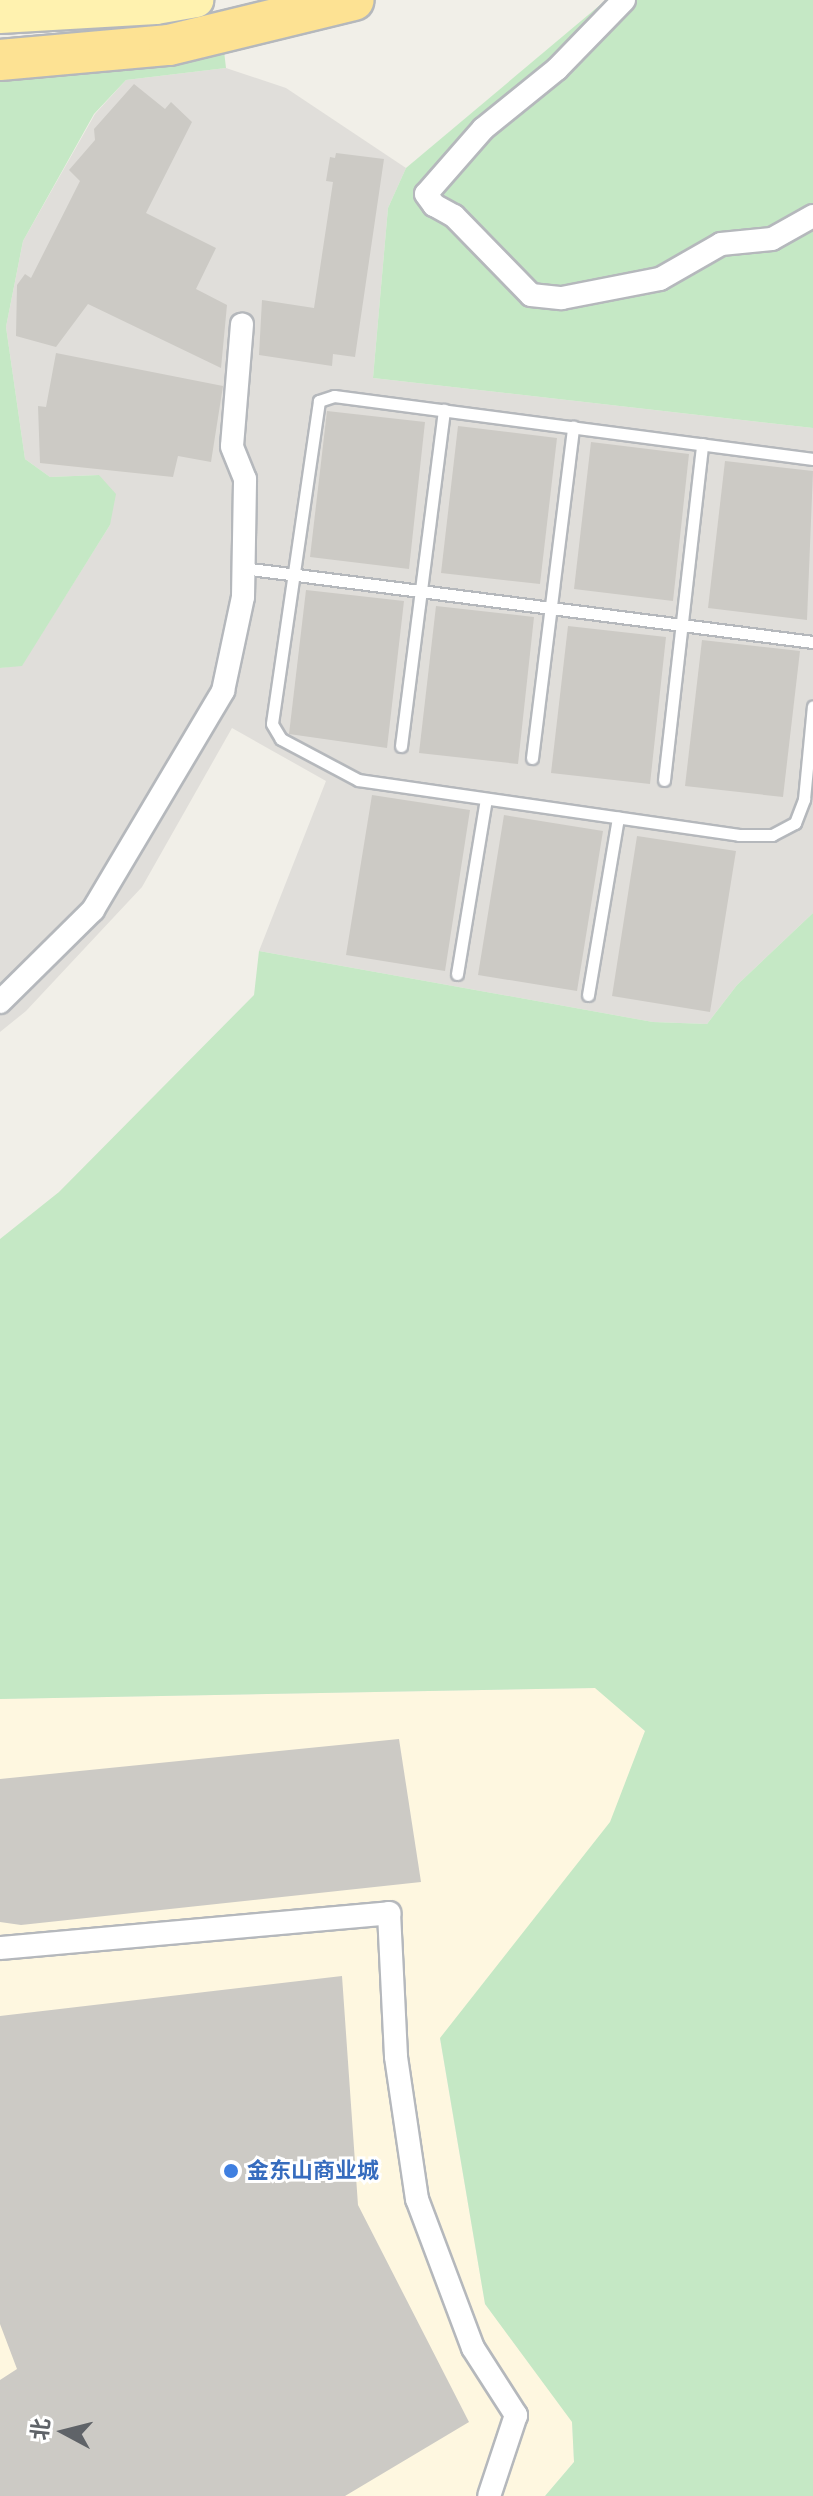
<!DOCTYPE html>
<meta charset="utf-8">
<style>
body{margin:0}
#map{position:relative;width:813px;height:2496px;overflow:hidden;background:#f1efe8;font-family:Jost,"Noto Sans SC",sans-serif}
div>[style]{position:absolute}
.commercial>*{inset:0;background:#fef7e0}
.industrial>*{inset:0;background:#e0deda}
.green>*{inset:0;background:#c5e8c5}
.building>*{inset:0;background:#cccac5}
.roads{filter:drop-shadow(2px 0 #b5b8bc) drop-shadow(-2px 0 #b5b8bc) drop-shadow(0 2px #b5b8bc) drop-shadow(0 -2px #b5b8bc)}
.lane>*{height:11px;margin:-5.5px;padding:0 5.5px;transform-origin:5.5px;border-radius:5.5px;background:#fff}
.street>*{height:22px;margin:-11px;padding:0 11px;transform-origin:11px;border-radius:11px;background:#fff}
.primary>*{height:34px;margin:-17px;padding:0 17px;transform-origin:17px;border-radius:17px;background:#fff2af}
.highway>*{height:40px;margin:-20px;padding:0 20px;transform-origin:20px;border-radius:20px;background:#fde293}
.dots>*{width:22px;height:22px;translate:-50% -50%;box-sizing:border-box;border:4px solid #fff;border-radius:50%}
span{translate:-50% -50%;white-space:nowrap;text-align:center;line-height:1.15;-webkit-text-stroke:6px #fff;paint-order:stroke}
.shop-label{font-size:22px;color:#366cbe;font-weight:700}
.left{translate:0 -50%;text-align:left}
.north{position:absolute;left:24px;top:2392px;width:80px;height:80px;-webkit-text-stroke:6px #fff;paint-order:stroke;rotate:277deg;font-size:22px;font-weight:700;line-height:32px;text-align:center;color:#5f6368}
.north::after{content:'';display:block;margin:auto;width:28px;height:36px;background:#5f6368;clip-path:polygon(50% 0,100% 100%,50% 72%,0 100%)}
</style>
<div id="map">
<div class="commercial">
<i style="clip-path:polygon(596px 1688px,645px 1731px,611px 1822px,440px 2039px,485px 2304px,572px 2421px,574px 2462px,545px 2496px,0 2496px,0 1699px)"></i>
</div>
<div class="industrial">
<i style="clip-path:polygon(226px 68px,286px 88px,406px 168px,388px 208px,373px 378px,813px 428px,813px 913px,737px 985px,707px 1024px,653px 1022px,259px 951px,326px 781px,232px 728px,142px 887px,26px 1011px,0 1032px,0 668px,22px 665px,110px 525px,99px 475px,50px 477px,25px 459px,6px 327px,23px 241px,95px 114px,126px 80px)"></i>
</div>
<div class="green">
<i style="clip-path:polygon(606px 0,813px 0,813px 428px,373px 378px,388px 208px,406px 168px)"></i>
<i style="clip-path:polygon(223px 42px,226px 68px,126px 80px,94px 114px,23px 241px,6px 327px,25px 459px,50px 477px,99px 475px,116px 494px,110px 525px,22px 666px,0 668px,0 67px)"></i>
<i style="clip-path:polygon(813px 913px,813px 2496px,545px 2496px,574px 2462px,572px 2422px,485px 2304px,440px 2038px,610px 1822px,645px 1731px,595px 1688px,0 1699px,0 1239px,59px 1192px,254px 995px,259px 951px,653px 1022px,707px 1024px,737px 985px)"></i>
</div>
<div class="building">
<i style="clip-path:polygon(134px 84px,165px 109px,171px 102px,192px 122px,146px 213px,216px 248px,196px 289px,227px 305px,221px 368px,88px 304px,56px 347px,16px 336px,17px 285px,25px 274px,31px 278px,80px 181px,69px 170px,95px 140px,94px 129px)"></i>
<i style="clip-path:polygon(336px 153px,384px 159px,355px 357px,333px 354px,332px 366px,259px 355px,262px 300px,314px 308px,333px 182px,326px 181px,330px 157px,335px 158px)"></i>
<i style="clip-path:polygon(56px 353px,223px 386px,211px 462px,178px 456px,173px 477px,40px 463px,38px 406px,46px 407px)"></i>
<i style="clip-path:polygon(327px 411px,425px 422px,409px 569px,310px 557px)"></i>
<i style="clip-path:polygon(458px 426px,557px 438px,540px 584px,441px 573px)"></i>
<i style="clip-path:polygon(591px 442px,689px 454px,673px 601px,574px 589px)"></i>
<i style="clip-path:polygon(725px 461px,813px 471px,807px 620px,708px 608px)"></i>
<i style="clip-path:polygon(306px 590px,404px 601px,387px 748px,289px 734px)"></i>
<i style="clip-path:polygon(436px 606px,534px 617px,518px 764px,419px 753px)"></i>
<i style="clip-path:polygon(568px 626px,666px 637px,650px 784px,551px 773px)"></i>
<i style="clip-path:polygon(702px 640px,800px 651px,783px 797px,685px 786px)"></i>
<i style="clip-path:polygon(372px 795px,470px 810px,445px 971px,346px 955px)"></i>
<i style="clip-path:polygon(504px 815px,603px 831px,577px 991px,478px 975px)"></i>
<i style="clip-path:polygon(637px 836px,736px 851px,710px 1012px,612px 996px)"></i>
<i style="clip-path:polygon(399px 1739px,421px 1882px,21px 1925px,0 1922px,0 1779px)"></i>
<i style="clip-path:polygon(342px 1976px,358px 2205px,469px 2422px,345px 2496px,0 2496px,0 2380px,17px 2369px,0 2324px,0 2016px)"></i>
</div>
<div class="roads">
<div class="lane">
<i style="left:813px;top:459px;width:483px;rotate:-172.5deg"></i>
<i style="left:334px;top:396px;width:16px;rotate:162deg"></i>
<i style="left:319px;top:401px;width:326px;rotate:98.3deg"></i>
<i style="left:272px;top:724px;width:17px;rotate:59deg"></i>
<i style="left:281px;top:739px;width:87px;rotate:28deg"></i>
<i style="left:358px;top:780px;width:385px;rotate:8.2deg"></i>
<i style="left:739px;top:835px;width:33px"></i>
<i style="left:772px;top:835px;width:26px;rotate:-28deg"></i>
<i style="left:795px;top:823px;width:26px;rotate:-69deg"></i>
<i style="left:804px;top:799px;width:93px;rotate:-84.5deg"></i>
<i style="left:243px;top:568px;width:575px;rotate:7.4deg"></i>
<i style="left:401px;top:746px;width:339px;rotate:-82.7deg"></i>
<i style="left:532px;top:758px;width:334px;rotate:-82.9deg"></i>
<i style="left:664px;top:780px;width:338px;rotate:-83.5deg"></i>
<i style="left:457px;top:974px;width:177px;rotate:-80.6deg"></i>
<i style="left:588px;top:995px;width:180px;rotate:-80.4deg"></i>
</div>
<div class="street">
<i style="left:624px;top:0;width:96px;rotate:134.2deg"></i>
<i style="left:557px;top:69px;width:95px;rotate:141deg"></i>
<i style="left:483px;top:129px;width:86px;rotate:131.2deg"></i>
<i style="left:426px;top:194px;width:14px;rotate:54deg"></i>
<i style="left:434px;top:205px;width:23px;rotate:29deg"></i>
<i style="left:454px;top:216px;width:110px;rotate:45.7deg"></i>
<i style="left:531px;top:295px;width:31px;rotate:6deg"></i>
<i style="left:562px;top:298px;width:100px;rotate:-11deg"></i>
<i style="left:660px;top:279px;width:70px;rotate:-29.8deg"></i>
<i style="left:721px;top:244px;width:51px;rotate:-5.6deg"></i>
<i style="left:772px;top:239px;width:47px;rotate:-29.3deg"></i>
<i style="left:0;top:1002px;width:131px;rotate:-44.7deg"></i>
<i style="left:93px;top:910px;width:255px;rotate:-59.3deg"></i>
<i style="left:223px;top:691px;width:96px;rotate:-78deg"></i>
<i style="left:243px;top:597px;width:118px;rotate:-89deg"></i>
<i style="left:245px;top:479px;width:35px;rotate:-112deg"></i>
<i style="left:232px;top:446px;width:122px;rotate:-85.3deg"></i>
<i style="left:0;top:1948px;width:391px;rotate:-5.1deg"></i>
<i style="left:389px;top:1913px;width:144px;rotate:87.2deg"></i>
<i style="left:396px;top:2057px;width:144px;rotate:81.6deg"></i>
<i style="left:417px;top:2199px;width:159px;rotate:69.4deg"></i>
<i style="left:473px;top:2348px;width:80px;rotate:57.3deg"></i>
<i style="left:516px;top:2415px;width:85px;rotate:108.4deg"></i>
</div>
<div class="primary">
<i style="left:0;top:16px;width:156px;rotate:-3.3deg"></i>
<i style="left:156px;top:7px;width:41px;rotate:-9.9deg"></i>
</div>
<div class="highway">
<i style="left:0;top:60px;width:170px;rotate:-5.1deg"></i>
<i style="left:169px;top:45px;width:190px;rotate:-13.7deg"></i>
</div>
</div>
<div class="dots">
<i style="left:231px;top:2171px;background:#3f7fe0"></i>
</div>
<div class="shop-label">
<span class="left" style="left:247px;top:2171px">金东山商业城</span>
</div>
<div class="north">北</div>
</div>
